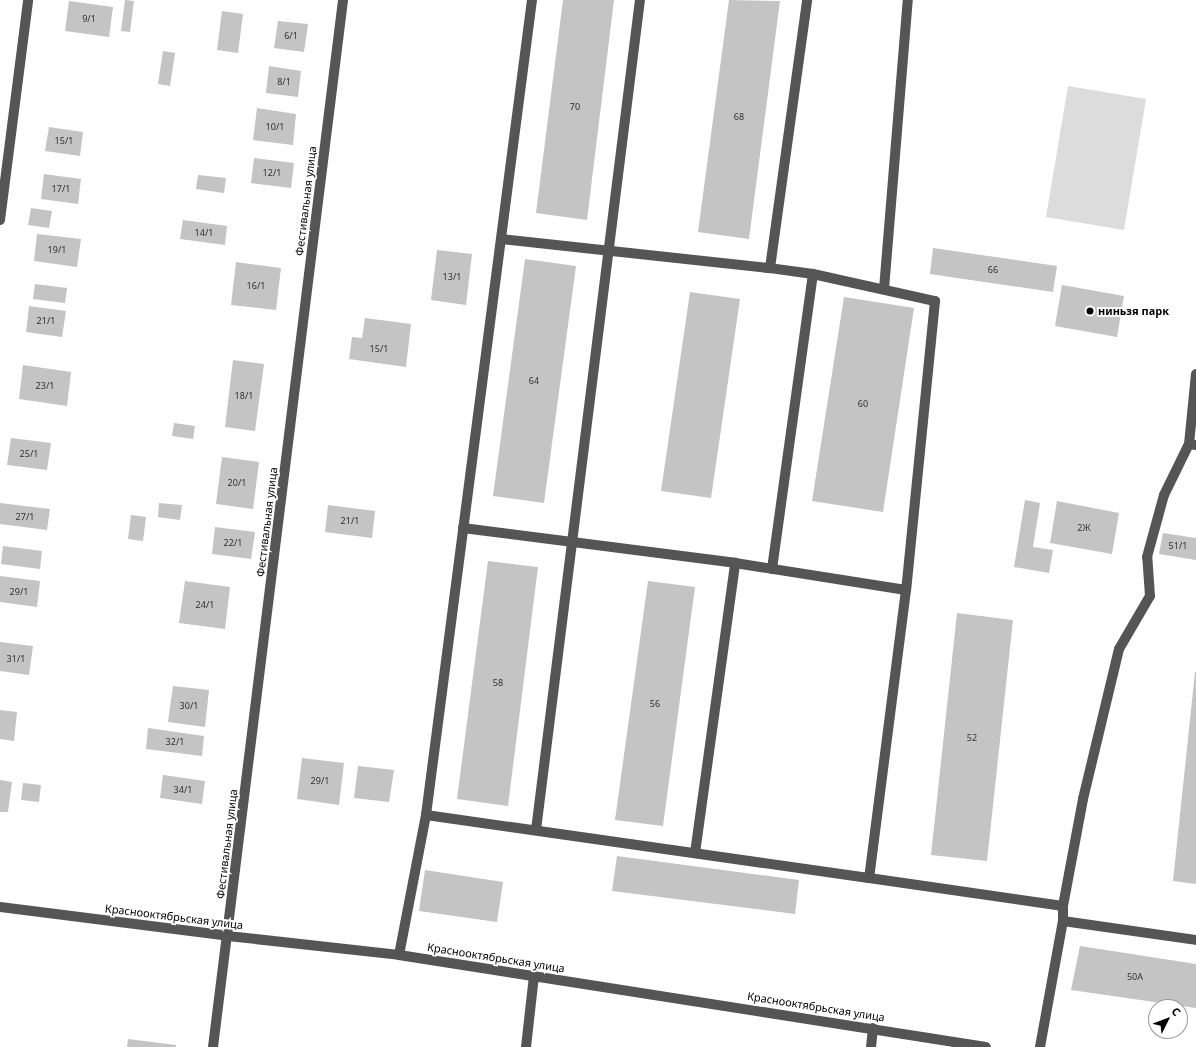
<!DOCTYPE html>
<meta charset="utf-8">
<style>
body{margin:0}
#map{position:relative;width:1196px;height:1047px;overflow:hidden;background:#fff;font-family:"Noto Sans",sans-serif}
div>[style]{position:absolute}
.green>*{inset:0;background:#dcdcdc}
.building>*{inset:0;background:#c4c4c4}
.minor>*{height:10px;margin:-5px;padding:0 5px;transform-origin:5px;border-radius:5px;background:#555}
.dots>*{width:11px;height:11px;translate:-50% -50%;box-sizing:border-box;border:2px solid #fff;border-radius:50%}
span{translate:-50% -50%;white-space:nowrap;text-align:center;line-height:1.15;-webkit-text-stroke:3.5px #fff;paint-order:stroke}
.number-label{font-size:9px;color:#313131}
.number-label span{-webkit-text-stroke-width:0}
.street-label{font-size:11px;color:#000}
.poi-label{font-size:11px;color:#000;font-weight:700}
.left{translate:0 -50%;text-align:left}
.north{position:absolute;left:1148px;top:999px;width:40px;height:40px;box-sizing:border-box;background:#fff;border:1px solid #999;border-radius:50%;rotate:48deg;font-size:11px;font-weight:700;line-height:16px;text-align:center;color:#000}
.north::after{content:'';display:block;margin:auto;width:14px;height:18px;background:#000;clip-path:polygon(50% 0,100% 100%,50% 72%,0 100%)}
</style>
<div id="map">
<div class="green">
<i style="clip-path:polygon(1068px 86px,1146px 99px,1124px 230px,1046px 217px)"></i>
</div>
<div class="building">
<i style="clip-path:polygon(125px 0,134px 1px,130px 32px,121px 31px)"></i>
<i style="clip-path:polygon(563px 0,614px 0,587px 220px,536px 213px)"></i>
<i style="clip-path:polygon(729px 0,780px 1px,749px 239px,698px 232px)"></i>
<i style="clip-path:polygon(69px 1px,113px 7px,109px 37px,65px 31px)"></i>
<i style="clip-path:polygon(222px 11px,243px 14px,238px 53px,217px 50px)"></i>
<i style="clip-path:polygon(278px 21px,308px 24px,304px 52px,274px 48px)"></i>
<i style="clip-path:polygon(163px 51px,175px 53px,170px 86px,158px 84px)"></i>
<i style="clip-path:polygon(269px 66px,301px 71px,298px 97px,266px 93px)"></i>
<i style="clip-path:polygon(257px 108px,296px 114px,293px 145px,253px 140px)"></i>
<i style="clip-path:polygon(49px 127px,83px 132px,80px 156px,45px 151px)"></i>
<i style="clip-path:polygon(254px 158px,294px 163px,291px 188px,251px 183px)"></i>
<i style="clip-path:polygon(44px 174px,81px 179px,78px 204px,41px 199px)"></i>
<i style="clip-path:polygon(198px 175px,226px 178px,224px 193px,196px 189px)"></i>
<i style="clip-path:polygon(31px 208px,52px 211px,49px 228px,28px 225px)"></i>
<i style="clip-path:polygon(183px 220px,227px 226px,225px 245px,180px 239px)"></i>
<i style="clip-path:polygon(37px 234px,81px 239px,77px 267px,34px 261px)"></i>
<i style="clip-path:polygon(933px 248px,1057px 266px,1053px 292px,930px 274px)"></i>
<i style="clip-path:polygon(437px 250px,472px 254px,466px 305px,431px 300px)"></i>
<i style="clip-path:polygon(525px 259px,576px 266px,544px 503px,493px 496px)"></i>
<i style="clip-path:polygon(236px 262px,281px 268px,276px 310px,231px 305px)"></i>
<i style="clip-path:polygon(35px 284px,67px 288px,65px 303px,33px 299px)"></i>
<i style="clip-path:polygon(1062px 285px,1124px 296px,1117px 337px,1055px 326px)"></i>
<i style="clip-path:polygon(690px 292px,740px 299px,711px 498px,661px 491px)"></i>
<i style="clip-path:polygon(844px 297px,914px 308px,883px 512px,812px 501px)"></i>
<i style="clip-path:polygon(29px 306px,66px 311px,62px 337px,26px 332px)"></i>
<i style="clip-path:polygon(365px 318px,411px 324px,406px 367px,349px 359px,352px 337px,362px 338px)"></i>
<i style="clip-path:polygon(233px 360px,264px 364px,255px 431px,225px 427px)"></i>
<i style="clip-path:polygon(23px 365px,71px 372px,67px 406px,19px 399px)"></i>
<i style="clip-path:polygon(174px 423px,195px 426px,193px 439px,172px 436px)"></i>
<i style="clip-path:polygon(11px 438px,51px 443px,47px 470px,7px 465px)"></i>
<i style="clip-path:polygon(222px 457px,259px 462px,253px 509px,216px 504px)"></i>
<i style="clip-path:polygon(1025px 500px,1040px 503px,1033px 547px,1053px 550px,1049px 573px,1014px 567px)"></i>
<i style="clip-path:polygon(1057px 501px,1119px 513px,1112px 554px,1050px 543px)"></i>
<i style="clip-path:polygon(0 503px,50px 509px,47px 530px,0 524px)"></i>
<i style="clip-path:polygon(159px 503px,182px 505px,180px 520px,158px 517px)"></i>
<i style="clip-path:polygon(328px 505px,375px 511px,372px 538px,325px 532px)"></i>
<i style="clip-path:polygon(131px 515px,146px 517px,143px 541px,128px 539px)"></i>
<i style="clip-path:polygon(215px 527px,255px 532px,251px 559px,212px 554px)"></i>
<i style="clip-path:polygon(1163px 533px,1196px 538px,1196px 560px,1159px 554px)"></i>
<i style="clip-path:polygon(3px 546px,42px 551px,40px 569px,1px 564px)"></i>
<i style="clip-path:polygon(488px 561px,538px 567px,508px 806px,457px 799px)"></i>
<i style="clip-path:polygon(0 576px,40px 581px,37px 607px,0 602px)"></i>
<i style="clip-path:polygon(185px 581px,230px 587px,225px 629px,179px 623px)"></i>
<i style="clip-path:polygon(648px 581px,695px 587px,663px 826px,615px 820px)"></i>
<i style="clip-path:polygon(957px 613px,1013px 620px,987px 861px,931px 855px)"></i>
<i style="clip-path:polygon(0 642px,33px 646px,29px 675px,0 671px)"></i>
<i style="clip-path:polygon(1195px 672px,1196px 672px,1196px 884px,1173px 881px)"></i>
<i style="clip-path:polygon(173px 686px,209px 690px,205px 727px,168px 722px)"></i>
<i style="clip-path:polygon(0 710px,17px 712px,14px 741px,0 739px)"></i>
<i style="clip-path:polygon(148px 728px,204px 736px,202px 756px,146px 749px)"></i>
<i style="clip-path:polygon(302px 758px,344px 763px,339px 805px,297px 799px)"></i>
<i style="clip-path:polygon(358px 766px,394px 770px,389px 802px,354px 798px)"></i>
<i style="clip-path:polygon(163px 775px,205px 781px,202px 804px,160px 798px)"></i>
<i style="clip-path:polygon(0 780px,12px 782px,8px 812px,0 812px)"></i>
<i style="clip-path:polygon(23px 783px,41px 785px,39px 802px,21px 800px)"></i>
<i style="clip-path:polygon(617px 856px,799px 880px,795px 914px,612px 891px)"></i>
<i style="clip-path:polygon(425px 870px,503px 882px,497px 922px,419px 911px)"></i>
<i style="clip-path:polygon(1080px 946px,1196px 964px,1196px 1008px,1071px 990px)"></i>
<i style="clip-path:polygon(128px 1039px,176px 1045px,176px 1047px,127px 1047px)"></i>
</div>
<div class="minor">
<i style="left:0;top:220px;width:222px;rotate:-82.7deg"></i>
<i style="left:501px;top:239px;width:271px;rotate:6.2deg"></i>
<i style="left:813px;top:274px;width:125px;rotate:12.5deg"></i>
<i style="left:935px;top:301px;width:290px;rotate:95.7deg"></i>
<i style="left:906px;top:590px;width:290px;rotate:97.3deg"></i>
<i style="left:869px;top:878px;width:196px;rotate:8.2deg"></i>
<i style="left:884px;top:289px;width:290px;rotate:-85.3deg"></i>
<i style="left:1196px;top:374px;width:70px;rotate:95.7deg"></i>
<i style="left:1189px;top:444px;width:7px;rotate:8deg"></i>
<i style="left:463px;top:528px;width:274px;rotate:7.3deg"></i>
<i style="left:735px;top:563px;width:173px;rotate:9deg"></i>
<i style="left:772px;top:569px;width:298px;rotate:-82.1deg"></i>
<i style="left:813px;top:274px;width:43px;rotate:-172.1deg"></i>
<i style="left:770px;top:268px;width:271px;rotate:-82.1deg"></i>
<i style="left:426px;top:815px;width:447px;rotate:8.1deg"></i>
<i style="left:536px;top:830px;width:836px;rotate:-82.86deg"></i>
<i style="left:695px;top:853px;width:293px;rotate:-82.1deg"></i>
<i style="left:0;top:907px;width:230px;rotate:7.2deg"></i>
<i style="left:228px;top:936px;width:172px;rotate:6.3deg"></i>
<i style="left:399px;top:955px;width:594px;rotate:8.91deg"></i>
<i style="left:1063px;top:921px;width:134px;rotate:8.1deg"></i>
<i style="left:399px;top:955px;width:143px;rotate:-79.1deg"></i>
<i style="left:426px;top:815px;width:822px;rotate:-82.59deg"></i>
<i style="left:213px;top:1047px;width:1055px;rotate:-82.92deg"></i>
<i style="left:526px;top:1047px;width:71px;rotate:-83.6deg"></i>
<i style="left:871px;top:1047px;width:19px;rotate:-84deg"></i>
<i style="left:1040px;top:1047px;width:128px;rotate:-79.7deg"></i>
<i style="left:1063px;top:921px;width:15px;rotate:-90deg"></i>
<i style="left:1063px;top:906px;width:109px;rotate:-79.4deg"></i>
<i style="left:1083px;top:799px;width:154px;rotate:-76.5deg"></i>
<i style="left:1119px;top:649px;width:61px;rotate:-59.7deg"></i>
<i style="left:1150px;top:596px;width:39px;rotate:-94deg"></i>
<i style="left:1147px;top:557px;width:64px;rotate:-74.7deg"></i>
<i style="left:1164px;top:495px;width:57px;rotate:-63.9deg"></i>
</div>
<div class="dots">
<i style="left:1090px;top:311px;background:#000"></i>
</div>
<div class="number-label">
<span style="left:89px;top:19px">9/1</span>
<span style="left:291px;top:36px">6/1</span>
<span style="left:284px;top:82px">8/1</span>
<span style="left:575px;top:107px">70</span>
<span style="left:739px;top:117px">68</span>
<span style="left:275px;top:127px">10/1</span>
<span style="left:64px;top:141px">15/1</span>
<span style="left:272px;top:173px">12/1</span>
<span style="left:61px;top:189px">17/1</span>
<span style="left:204px;top:233px">14/1</span>
<span style="left:57px;top:250px">19/1</span>
<span style="left:993px;top:270px">66</span>
<span style="left:452px;top:277px">13/1</span>
<span style="left:256px;top:286px">16/1</span>
<span style="left:46px;top:321px">21/1</span>
<span style="left:379px;top:349px">15/1</span>
<span style="left:534px;top:381px">64</span>
<span style="left:45px;top:386px">23/1</span>
<span style="left:244px;top:396px">18/1</span>
<span style="left:863px;top:404px">60</span>
<span style="left:29px;top:454px">25/1</span>
<span style="left:237px;top:483px">20/1</span>
<span style="left:25px;top:517px">27/1</span>
<span style="left:350px;top:521px">21/1</span>
<span style="left:1084px;top:528px">2Ж</span>
<span style="left:233px;top:543px">22/1</span>
<span style="left:1178px;top:546px">51/1</span>
<span style="left:19px;top:592px">29/1</span>
<span style="left:205px;top:605px">24/1</span>
<span style="left:16px;top:659px">31/1</span>
<span style="left:498px;top:683px">58</span>
<span style="left:655px;top:704px">56</span>
<span style="left:189px;top:706px">30/1</span>
<span style="left:972px;top:738px">52</span>
<span style="left:175px;top:742px">32/1</span>
<span style="left:320px;top:781px">29/1</span>
<span style="left:183px;top:790px">34/1</span>
<span style="left:1135px;top:977px">50А</span>
</div>
<div class="street-label">
<span style="left:306px;top:201px;rotate:-83deg">Фестивальная улица</span>
<span style="left:267px;top:522px;rotate:-83deg">Фестивальная улица</span>
<span style="left:227px;top:844px;rotate:-83deg">Фестивальная улица</span>
<span style="left:174px;top:917px;rotate:7deg">Краснооктябрьская улица</span>
<span style="left:496px;top:958px;rotate:9deg">Краснооктябрьская улица</span>
<span style="left:816px;top:1007px;rotate:9deg">Краснооктябрьская улица</span>
</div>
<div class="poi-label">
<span class="left" style="left:1098px;top:311px">ниньзя парк</span>
</div>
<div class="north">С</div>
</div>
